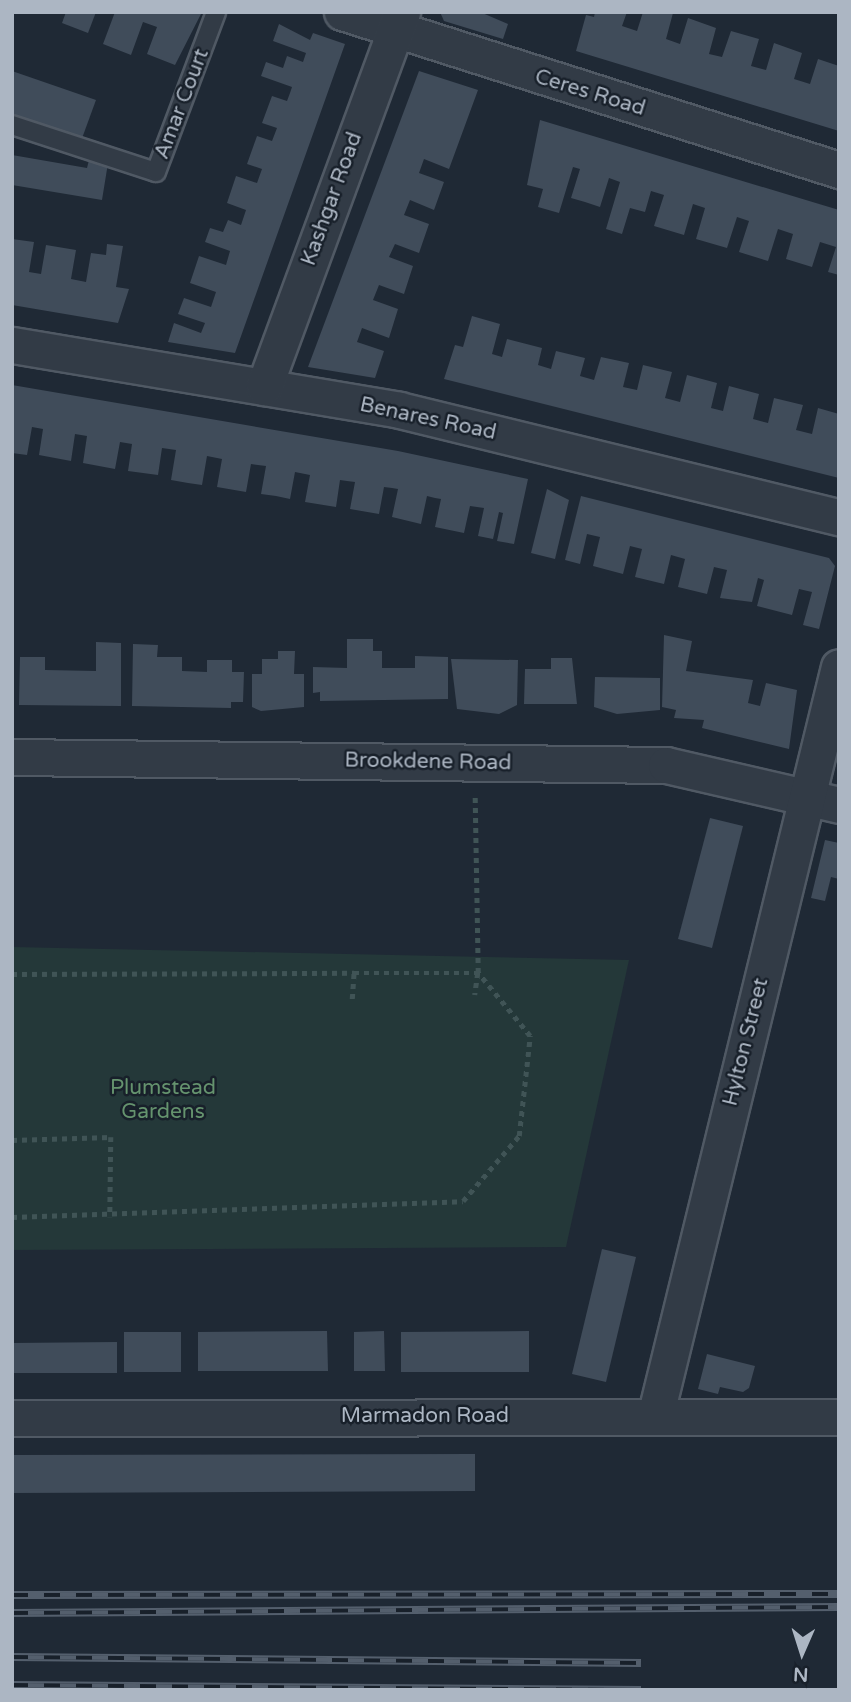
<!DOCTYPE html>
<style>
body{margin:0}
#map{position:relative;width:851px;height:1702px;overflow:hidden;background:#1f2935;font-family:"Varela Round",sans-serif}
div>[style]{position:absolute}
.green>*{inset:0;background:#243839}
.building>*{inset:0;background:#404c5a}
.path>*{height:4.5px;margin-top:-2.25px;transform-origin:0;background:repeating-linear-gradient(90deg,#405456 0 5px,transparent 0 10px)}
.roads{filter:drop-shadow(2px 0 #505964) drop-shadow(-2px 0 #505964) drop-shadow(0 2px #505964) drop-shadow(0 -2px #505964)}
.service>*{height:18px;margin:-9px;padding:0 9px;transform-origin:9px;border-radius:9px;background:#323b46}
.minor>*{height:35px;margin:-17.5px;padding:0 17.5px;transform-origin:17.5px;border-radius:17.5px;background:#323b46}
.rail>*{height:8px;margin-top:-4px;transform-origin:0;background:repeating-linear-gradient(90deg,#18202a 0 16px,#545f6d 0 32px);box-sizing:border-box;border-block:2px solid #545f6d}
span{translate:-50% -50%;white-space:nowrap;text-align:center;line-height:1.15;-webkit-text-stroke:5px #18202a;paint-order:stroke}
.street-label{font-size:21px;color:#acb6c3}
.park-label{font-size:21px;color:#65936e}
.frame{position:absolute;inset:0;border:14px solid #acb6c3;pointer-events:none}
.north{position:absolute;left:767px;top:1618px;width:70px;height:70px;-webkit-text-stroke:5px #18202a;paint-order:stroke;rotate:183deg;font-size:19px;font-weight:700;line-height:28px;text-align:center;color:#acb6c3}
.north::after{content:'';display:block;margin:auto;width:24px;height:32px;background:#acb6c3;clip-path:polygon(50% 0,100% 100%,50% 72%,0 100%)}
</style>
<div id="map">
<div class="green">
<i style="clip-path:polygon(12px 947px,629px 960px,566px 1247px,12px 1250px)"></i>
</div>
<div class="building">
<i style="clip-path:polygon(66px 12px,96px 12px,88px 33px,62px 23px)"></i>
<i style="clip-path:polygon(115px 12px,202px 12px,175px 65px,147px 54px,157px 27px,143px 22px,131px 55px,103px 44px)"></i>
<i style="clip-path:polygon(440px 12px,480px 12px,508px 24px,503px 39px,444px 21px)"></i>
<i style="clip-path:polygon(595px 12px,627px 12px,622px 26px,637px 31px,643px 12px,673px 13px,666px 39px,680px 44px,688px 18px,716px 28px,709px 54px,722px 57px,731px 31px,759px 39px,751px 66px,766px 70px,774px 43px,802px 53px,794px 79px,810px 84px,818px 59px,839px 66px,839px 131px,576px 51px,586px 15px,594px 17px)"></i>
<i style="clip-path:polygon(279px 24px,310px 40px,313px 33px,345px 44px,235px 353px,168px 342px,174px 323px,201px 333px,205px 323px,178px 314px,184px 298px,211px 307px,216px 292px,190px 283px,199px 256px,226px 265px,230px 251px,205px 242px,210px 228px,223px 232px,228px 220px,241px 225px,246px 210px,227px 203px,236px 176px,257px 183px,262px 169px,247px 164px,257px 136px,272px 141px,277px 128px,262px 123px,272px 96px,287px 101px,290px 93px,292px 87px,261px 76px,266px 62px,283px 68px,287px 56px,303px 62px,306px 53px,273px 41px)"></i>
<i style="clip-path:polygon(12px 71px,96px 100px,81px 141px,12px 118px)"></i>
<i style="clip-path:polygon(419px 71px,478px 90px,449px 169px,424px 159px,419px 173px,444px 182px,434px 210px,410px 200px,404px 215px,429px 224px,419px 253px,395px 244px,389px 257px,413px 266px,404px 294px,379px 285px,373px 300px,398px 309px,389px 338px,362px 328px,357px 342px,384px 351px,375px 378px,308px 367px)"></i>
<i style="clip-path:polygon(540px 120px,839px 210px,839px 275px,828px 272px,836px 247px,820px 242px,812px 267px,786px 259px,793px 234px,778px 229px,768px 261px,739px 252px,749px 221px,737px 217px,727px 248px,696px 239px,705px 208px,693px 204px,684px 235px,654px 226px,664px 195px,651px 191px,645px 212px,630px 208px,622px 234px,606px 229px,620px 182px,609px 178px,600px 207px,585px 202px,571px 198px,580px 169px,573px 167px,559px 213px,538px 207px,543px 189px,527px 185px)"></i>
<i style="clip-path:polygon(12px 155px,87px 168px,89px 160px,108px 163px,102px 200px,12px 185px)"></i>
<i style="clip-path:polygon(12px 239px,34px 242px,29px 272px,41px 274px,46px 245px,76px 250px,71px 279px,86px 282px,91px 253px,106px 255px,107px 244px,123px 246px,116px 287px,129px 289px,118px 323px,12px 305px)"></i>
<i style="clip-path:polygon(472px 316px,500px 324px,492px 354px,502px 357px,507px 339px,542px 348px,538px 365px,551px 369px,556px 351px,585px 358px,580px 376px,594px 380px,601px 357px,629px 363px,623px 387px,637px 390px,643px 365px,672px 372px,665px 398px,680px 402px,687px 375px,717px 383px,711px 408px,723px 411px,729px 386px,759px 394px,753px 419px,768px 423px,774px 398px,803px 405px,796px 430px,812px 434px,818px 408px,839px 414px,839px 478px,444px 379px,455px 345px,463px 347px)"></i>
<i style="clip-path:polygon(12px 385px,398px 451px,528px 479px,514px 544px,497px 541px,503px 513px,499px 512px,493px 539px,478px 536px,484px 508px,470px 506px,464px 533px,435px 527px,441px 499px,435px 498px,427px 496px,421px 524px,392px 517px,398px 489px,392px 488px,384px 487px,379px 514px,350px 509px,355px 482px,347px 481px,340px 480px,336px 507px,305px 502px,310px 475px,295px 472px,290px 499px,276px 496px,261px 494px,266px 466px,251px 464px,246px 492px,217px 487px,222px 459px,207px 456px,202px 485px,188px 483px,171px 480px,176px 450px,162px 448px,158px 475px,128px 471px,132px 444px,120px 442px,115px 469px,83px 463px,87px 436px,75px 434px,71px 461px,39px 455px,43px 429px,32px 427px,27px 455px,12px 453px)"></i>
<i style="clip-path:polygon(547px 489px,569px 500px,555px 559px,531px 553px)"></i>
<i style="clip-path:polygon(581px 496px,829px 558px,835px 566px,819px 629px,803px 625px,812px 592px,799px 589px,792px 615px,757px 606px,764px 580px,758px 578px,752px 602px,720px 598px,727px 570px,714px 567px,707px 594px,678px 587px,685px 559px,671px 555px,664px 584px,635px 577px,642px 549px,630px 546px,623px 574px,593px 566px,600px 537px,587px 534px,580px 564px,565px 560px)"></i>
<i style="clip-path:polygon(664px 635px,692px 641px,686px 671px,753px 680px,748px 703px,760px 706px,766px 683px,797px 690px,789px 749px,702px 728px,704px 720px,674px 718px,676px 710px,662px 707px)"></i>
<i style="clip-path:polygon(347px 639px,373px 639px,373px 651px,382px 651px,382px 668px,415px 668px,415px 656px,448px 657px,448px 699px,320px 701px,320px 692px,313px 693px,313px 667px,347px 668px)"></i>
<i style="clip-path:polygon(96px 642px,121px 643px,121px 706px,19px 705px,20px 657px,45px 657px,45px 670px,96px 671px)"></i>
<i style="clip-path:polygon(133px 644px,158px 645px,157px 657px,182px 657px,182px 671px,207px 672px,207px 660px,232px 660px,232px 672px,244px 672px,243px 702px,231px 702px,231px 708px,132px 706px)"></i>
<i style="clip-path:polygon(278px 651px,295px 651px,294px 674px,304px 674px,304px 707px,261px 711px,252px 707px,252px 674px,262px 674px,262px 659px,278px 659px)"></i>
<i style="clip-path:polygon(551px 658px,572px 658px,577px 704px,524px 704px,525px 669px,551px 669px)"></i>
<i style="clip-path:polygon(451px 659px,518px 660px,517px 705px,499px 714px,457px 709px)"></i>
<i style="clip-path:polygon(595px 677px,660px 678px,660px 710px,617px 714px,594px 707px)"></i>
<i style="clip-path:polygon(710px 818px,743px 826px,712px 948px,678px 939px)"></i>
<i style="clip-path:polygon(825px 840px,839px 843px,839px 879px,831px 877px,825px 901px,811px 898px)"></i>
<i style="clip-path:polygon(602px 1249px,636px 1257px,606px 1382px,572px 1374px)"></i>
<i style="clip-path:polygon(327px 1331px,328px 1371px,198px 1371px,198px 1332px)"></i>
<i style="clip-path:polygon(384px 1331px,385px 1371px,354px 1371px,354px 1332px)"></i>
<i style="clip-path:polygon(529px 1331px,529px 1372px,401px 1372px,401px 1332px)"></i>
<i style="clip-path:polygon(124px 1332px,181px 1332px,181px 1372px,124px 1372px)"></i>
<i style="clip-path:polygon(117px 1342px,117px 1373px,12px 1373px,12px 1343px)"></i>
<i style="clip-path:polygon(707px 1354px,755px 1366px,749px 1388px,743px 1392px,720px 1387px,718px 1394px,698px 1389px)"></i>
<i style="clip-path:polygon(475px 1454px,475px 1491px,12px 1493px,12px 1455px)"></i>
</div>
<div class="path">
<i style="left:12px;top:974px;width:342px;rotate:-0.2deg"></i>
<i style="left:352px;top:999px;width:26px;rotate:-86deg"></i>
<i style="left:354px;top:973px;width:124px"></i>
<i style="left:478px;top:973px;width:22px;rotate:98deg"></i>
<i style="left:12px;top:1140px;width:99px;rotate:-1.7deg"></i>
<i style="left:111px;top:1137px;width:80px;rotate:90.7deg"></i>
<i style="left:12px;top:1217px;width:451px;rotate:-2deg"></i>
<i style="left:463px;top:1201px;width:86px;rotate:-49.3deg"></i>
<i style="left:519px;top:1136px;width:101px;rotate:-83.7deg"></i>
<i style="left:530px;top:1036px;width:82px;rotate:-129.5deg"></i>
<i style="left:478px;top:973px;width:178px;rotate:-91deg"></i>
</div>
<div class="roads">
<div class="service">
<i style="left:12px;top:125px;width:151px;rotate:18.1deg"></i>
<i style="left:156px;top:172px;width:171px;rotate:-69.4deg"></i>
</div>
<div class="minor">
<i style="left:342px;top:12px;width:522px;rotate:17.64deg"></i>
<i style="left:12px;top:345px;width:392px;rotate:9.5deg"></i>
<i style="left:399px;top:410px;width:453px;rotate:13.7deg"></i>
<i style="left:264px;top:387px;width:400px;rotate:-69.8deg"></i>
<i style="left:12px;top:757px;width:654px;rotate:0.7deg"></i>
<i style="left:666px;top:765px;width:178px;rotate:13deg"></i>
<i style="left:655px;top:1417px;width:772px;rotate:-76.22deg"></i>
<i style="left:12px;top:1418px;width:827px;rotate:-0.07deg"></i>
</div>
</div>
<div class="rail">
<i style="left:12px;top:1595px;width:827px;rotate:-0.07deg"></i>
<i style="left:12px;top:1613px;width:827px;rotate:-0.42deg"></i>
<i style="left:12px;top:1657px;width:629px;rotate:0.55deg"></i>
<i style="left:12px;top:1685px;width:629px;rotate:0.46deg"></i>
</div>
<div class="street-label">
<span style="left:590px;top:93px;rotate:17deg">Ceres Road</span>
<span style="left:182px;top:104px;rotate:-69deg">Amar Court</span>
<span style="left:332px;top:199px;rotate:-70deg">Kashgar Road</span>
<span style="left:428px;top:419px;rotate:12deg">Benares Road</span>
<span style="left:428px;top:762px;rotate:1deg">Brookdene Road</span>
<span style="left:746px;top:1042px;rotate:-76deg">Hylton Street</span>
<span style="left:425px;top:1416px">Marmadon Road</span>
</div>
<div class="park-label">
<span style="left:163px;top:1100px">Plumstead<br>Gardens</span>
</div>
<div class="frame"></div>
<div class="north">N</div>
</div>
